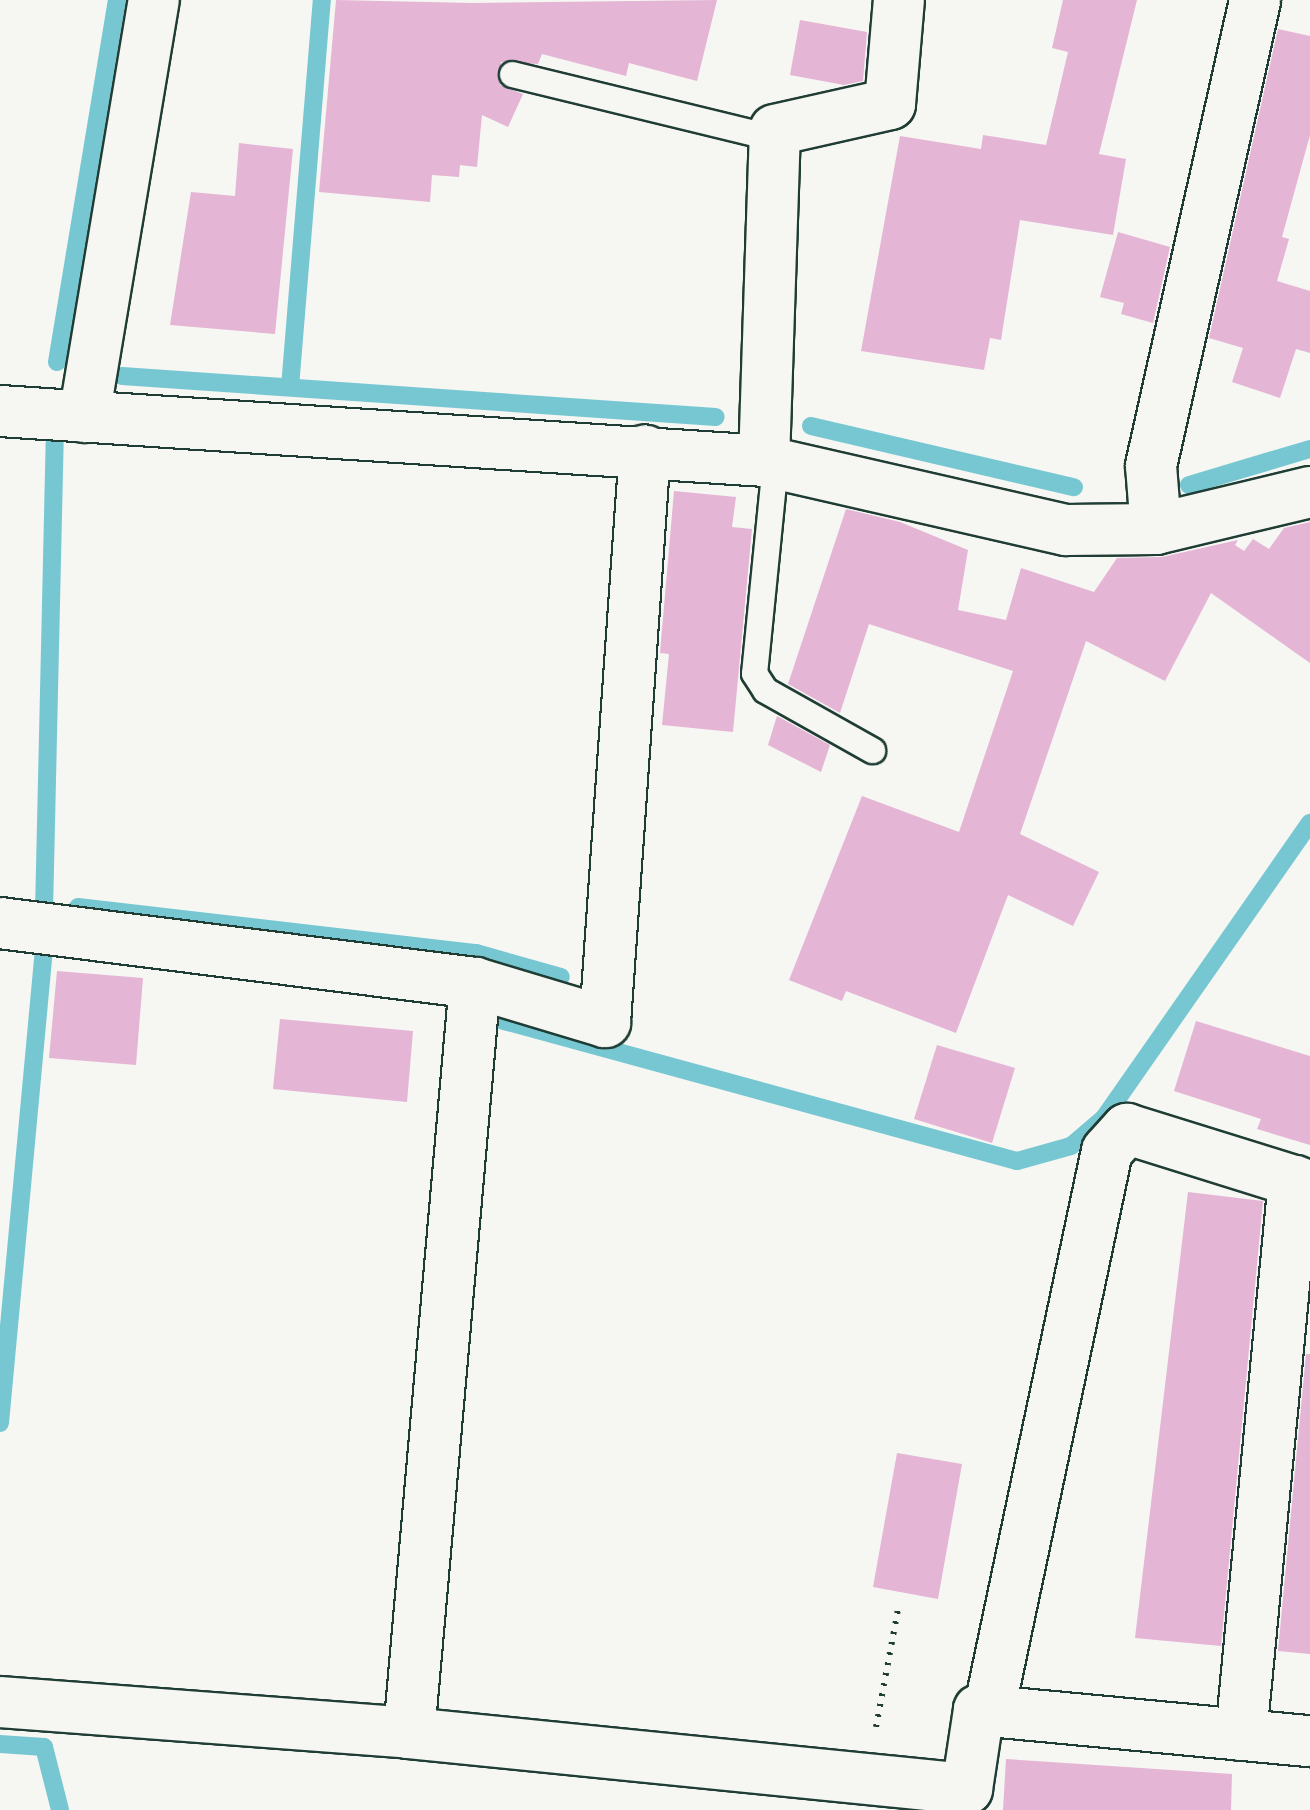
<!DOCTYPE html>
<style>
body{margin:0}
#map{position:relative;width:1310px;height:1810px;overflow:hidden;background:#f6f6f2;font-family:"Shantell Sans",sans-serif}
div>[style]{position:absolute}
.stream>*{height:18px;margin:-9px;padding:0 9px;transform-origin:9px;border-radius:9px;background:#77c7d3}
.building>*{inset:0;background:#e5b5d6}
.path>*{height:6px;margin-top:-3px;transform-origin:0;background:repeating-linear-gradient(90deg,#1f3d34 0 2.5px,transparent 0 10.5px)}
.roads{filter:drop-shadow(2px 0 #1f3d34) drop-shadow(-2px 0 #1f3d34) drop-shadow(0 2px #1f3d34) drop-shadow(0 -2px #1f3d34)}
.service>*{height:25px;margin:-12.5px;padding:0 12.5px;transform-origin:12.5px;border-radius:12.5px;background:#f6f6f2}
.minor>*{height:50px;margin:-25px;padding:0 25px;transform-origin:25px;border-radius:25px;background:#f6f6f2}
span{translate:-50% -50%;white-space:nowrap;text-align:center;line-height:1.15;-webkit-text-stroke:9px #f6f6f2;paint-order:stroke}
</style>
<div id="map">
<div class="stream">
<i style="left:57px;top:362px;width:367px;rotate:-80.6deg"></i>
<i style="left:122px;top:376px;width:595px;rotate:3.95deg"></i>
<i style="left:290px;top:387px;width:388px;rotate:-85.3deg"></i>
<i style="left:811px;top:426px;width:270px;rotate:13.1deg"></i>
<i style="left:1189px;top:485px;width:126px;rotate:-16.6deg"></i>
<i style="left:78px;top:907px;width:401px;rotate:6.6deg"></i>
<i style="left:476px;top:953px;width:88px;rotate:15.8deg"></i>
<i style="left:44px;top:912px;width:469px;rotate:-88.7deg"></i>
<i style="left:497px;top:1019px;width:539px;rotate:15.27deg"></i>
<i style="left:1017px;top:1161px;width:56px;rotate:-15.5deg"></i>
<i style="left:1071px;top:1146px;width:43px;rotate:-40.3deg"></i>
<i style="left:1104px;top:1118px;width:16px;rotate:11deg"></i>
<i style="left:1104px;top:1118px;width:360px;rotate:-55.1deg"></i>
<i style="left:0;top:1423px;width:472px;rotate:-84.7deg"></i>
<i style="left:0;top:1744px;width:44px;rotate:3.9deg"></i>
<i style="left:44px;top:1747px;width:65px;rotate:75.7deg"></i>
</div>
<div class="building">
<i style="clip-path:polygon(336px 0,472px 3px,717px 0,697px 81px,629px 63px,626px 76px,542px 54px,538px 64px,501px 62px,500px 85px,523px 94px,508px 127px,482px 115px,477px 167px,460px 165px,459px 177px,432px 175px,430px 202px,319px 192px)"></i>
<i style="clip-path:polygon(1063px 0,1137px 0,1099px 154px,1126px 159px,1113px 235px,1020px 220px,1001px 340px,990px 338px,984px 370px,861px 351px,900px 136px,981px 149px,983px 135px,1046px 145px,1068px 52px,1052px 48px)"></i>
<i style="clip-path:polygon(800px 20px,867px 32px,863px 81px,844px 85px,790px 75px)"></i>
<i style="clip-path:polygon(1278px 29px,1310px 36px,1310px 135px,1282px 237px,1289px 239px,1277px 281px,1310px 291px,1310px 353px,1296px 349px,1280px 398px,1232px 382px,1243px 348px,1209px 338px)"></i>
<i style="clip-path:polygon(239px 143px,293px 149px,275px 334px,170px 325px,191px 192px,235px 196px)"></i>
<i style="clip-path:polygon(1118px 232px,1170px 247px,1153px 323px,1121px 314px,1124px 303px,1100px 297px)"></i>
<i style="clip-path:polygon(674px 491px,736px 497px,732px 527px,752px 529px,733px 732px,662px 725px,669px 654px,660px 653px)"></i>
<i style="clip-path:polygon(846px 509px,900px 522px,968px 550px,958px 610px,1006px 620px,1021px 568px,1094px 592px,1117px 558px,1162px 557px,1238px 540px,1235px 545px,1244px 551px,1253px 539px,1269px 549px,1284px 528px,1310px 522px,1310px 663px,1211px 593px,1165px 681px,1086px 641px,1020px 834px,1099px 872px,1073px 926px,1008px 895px,956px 1033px,846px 991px,842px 1001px,789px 980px,862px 796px,959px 832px,1013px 671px,869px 624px,840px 713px,788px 684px)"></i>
<i style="clip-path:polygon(777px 716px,830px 745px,821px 772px,768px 745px)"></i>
<i style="clip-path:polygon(57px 971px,143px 978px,136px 1065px,49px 1058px)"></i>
<i style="clip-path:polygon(280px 1019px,413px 1031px,407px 1102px,273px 1089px)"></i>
<i style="clip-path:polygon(1196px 1021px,1310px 1056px,1310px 1145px,1257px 1129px,1261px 1119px,1174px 1091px)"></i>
<i style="clip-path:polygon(937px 1045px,1015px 1068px,992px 1143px,914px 1119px)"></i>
<i style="clip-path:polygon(1188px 1192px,1263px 1201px,1221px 1646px,1135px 1638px)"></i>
<i style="clip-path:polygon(1306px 1354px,1310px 1354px,1310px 1654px,1278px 1651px)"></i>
<i style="clip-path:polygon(897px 1453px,962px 1464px,938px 1599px,873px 1587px)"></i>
<i style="clip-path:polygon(1006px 1759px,1232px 1774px,1231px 1810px,1003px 1810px)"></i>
</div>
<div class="path">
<i style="left:876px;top:1727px;width:119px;rotate:-79.4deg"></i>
</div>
<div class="roads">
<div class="service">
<i style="left:512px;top:74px;width:270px;rotate:13.7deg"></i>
<i style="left:775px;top:463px;width:211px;rotate:95.7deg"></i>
<i style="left:754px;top:673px;width:20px;rotate:57deg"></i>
<i style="left:765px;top:690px;width:123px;rotate:29.3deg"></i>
</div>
<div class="minor">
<i style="left:0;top:411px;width:766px;rotate:3.74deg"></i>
<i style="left:764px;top:461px;width:310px;rotate:12.9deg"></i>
<i style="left:1066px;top:530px;width:90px;rotate:-0.6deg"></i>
<i style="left:1156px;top:529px;width:158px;rotate:-13.5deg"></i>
<i style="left:84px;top:417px;width:423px;rotate:-80.5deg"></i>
<i style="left:764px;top:461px;width:331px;rotate:-88.1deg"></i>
<i style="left:775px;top:130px;width:118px;rotate:-12.7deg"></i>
<i style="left:890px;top:104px;width:104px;rotate:-85.1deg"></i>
<i style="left:1156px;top:529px;width:63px;rotate:-94.5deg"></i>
<i style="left:1151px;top:466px;width:477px;rotate:-77.4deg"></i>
<i style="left:0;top:923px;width:479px;rotate:7.2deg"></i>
<i style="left:475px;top:983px;width:136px;rotate:16.7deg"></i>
<i style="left:605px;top:1022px;width:573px;rotate:-86deg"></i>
<i style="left:0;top:1702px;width:410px;rotate:4.3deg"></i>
<i style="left:409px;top:1733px;width:561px;rotate:5.73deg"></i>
<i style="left:967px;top:1789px;width:80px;rotate:-81.4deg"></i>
<i style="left:979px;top:1710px;width:332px;rotate:5.4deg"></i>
<i style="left:989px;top:1711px;width:572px;rotate:-78.1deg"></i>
<i style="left:1107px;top:1151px;width:30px;rotate:-48deg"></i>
<i style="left:1127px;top:1129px;width:192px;rotate:17.3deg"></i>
<i style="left:409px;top:1733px;width:753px;rotate:-84.97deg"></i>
<i style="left:1241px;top:1735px;width:557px;rotate:-84.54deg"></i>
</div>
</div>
</div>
